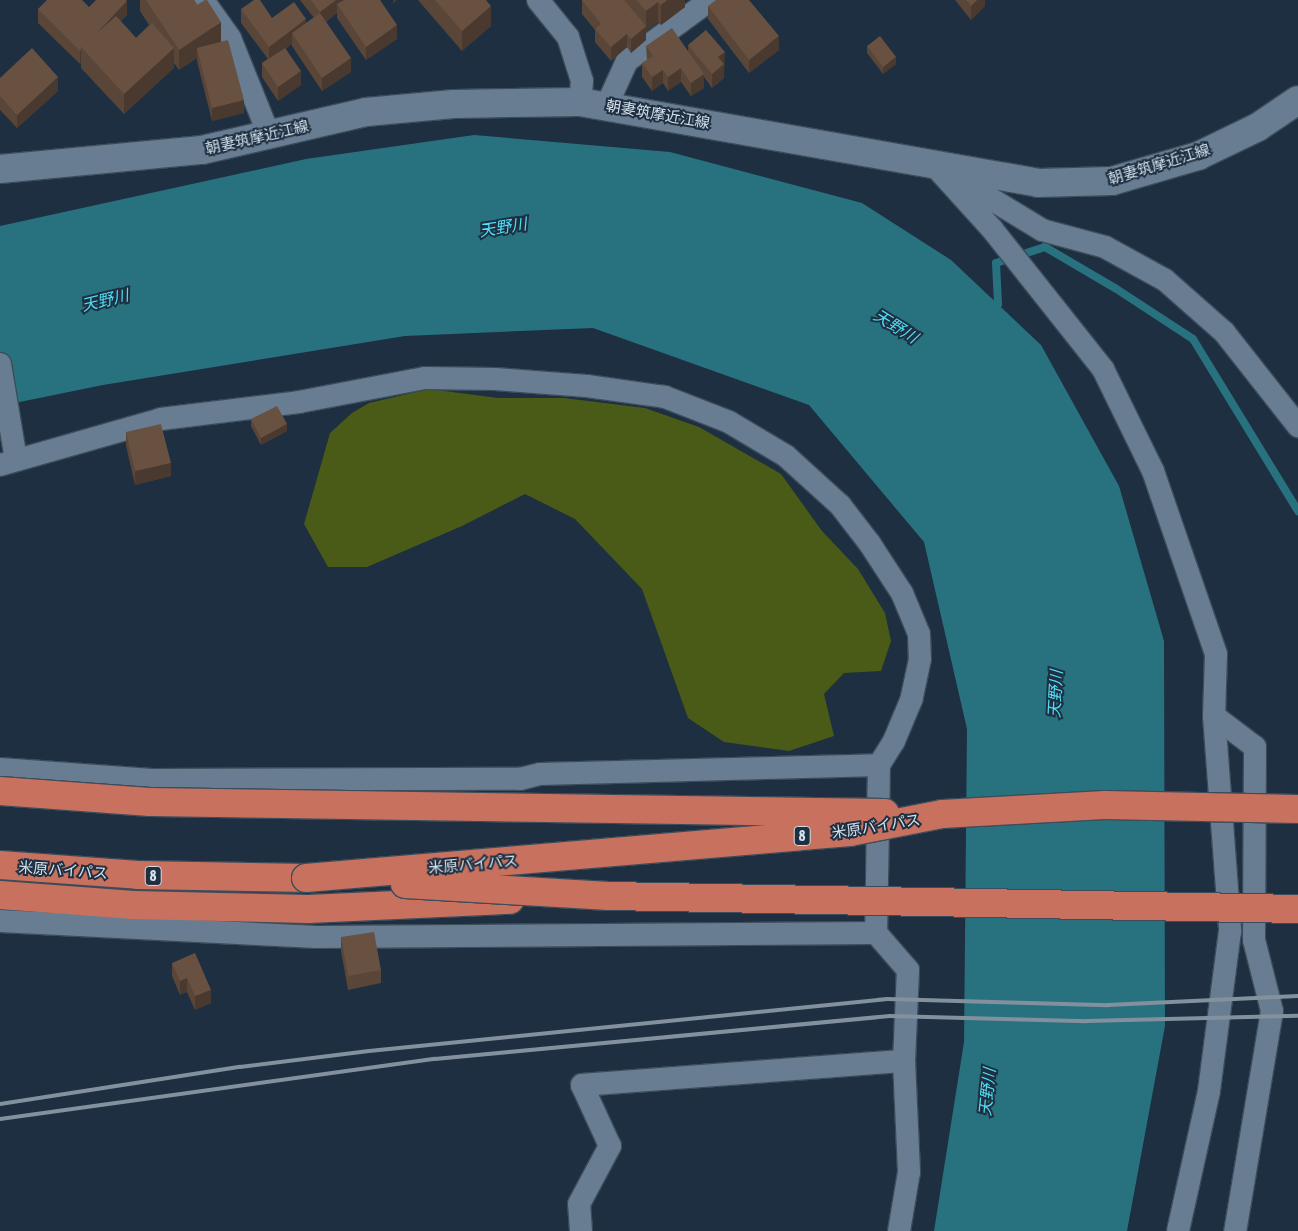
<!DOCTYPE html>
<meta charset="utf-8">
<style>
body{margin:0}
#map{position:relative;width:1298px;height:1231px;overflow:hidden;background:#1d2f41;font-family:"Asap Condensed","Noto Sans JP",sans-serif}
div>[style]{position:absolute}
.green>*{inset:0;background:#495b16}
.water>*{inset:0;background:#27727e}
.stream>*{height:8px;margin:-4px;padding:0 4px;transform-origin:4px;border-radius:4px;background:#27727e}
.roads{filter:drop-shadow(1px 0 #3c4c5a) drop-shadow(-1px 0 #3c4c5a) drop-shadow(0 1px #3c4c5a) drop-shadow(0 -1px #3c4c5a)}
.street>*{height:22px;margin:-11px;padding:0 11px;transform-origin:11px;border-radius:11px;background:#687d92}
.secondary>*{height:28px;margin:-14px;padding:0 14px;transform-origin:14px;border-radius:14px;background:#687d92}
.highway>*{height:28px;margin:-14px;padding:0 14px;transform-origin:14px;border-radius:14px;background:#c8715f}
.rail>*{height:4px;margin:-2px;padding:0 2px;transform-origin:2px;border-radius:2px;background:#83919f}
.bridges{filter:drop-shadow(1px 0 #3c4c5a) drop-shadow(-1px 0 #3c4c5a) drop-shadow(0 1px #3c4c5a) drop-shadow(0 -1px #3c4c5a)}
.highway-bridge>*{height:28px;margin:-14px;padding:0 14px;transform-origin:14px;border-radius:14px;background:#c8715f}
.wall>*{inset:0;background:#594638}
.shaded-wall>*{inset:0;background:#49392e}
.building>*{inset:0;background:#685141}
span{translate:-50% -50%;white-space:nowrap;text-align:center;line-height:1.15;-webkit-text-stroke:4px #1d2f41;paint-order:stroke}
.shield-label span{padding:1px 4px;background:#1d2f41;border:1px solid;border-radius:4px;-webkit-text-stroke-width:0}
.shield-label{font-size:14px;color:#d5e1ec;font-weight:700}
.street-label{font-size:15px;color:#d5e1ec}
.water-label{font-size:16px;color:#50def6;font-style:italic}
</style>
<div id="map">
<div class="green">
<i style="clip-path:polygon(429px 389px,498px 398px,564px 398px,645px 408px,699px 427px,781px 474px,822px 531px,858px 569px,885px 613px,891px 641px,881px 671px,844px 673px,824px 694px,834px 736px,789px 751px,724px 742px,688px 718px,642px 589px,575px 519px,525px 494px,462px 526px,367px 567px,328px 567px,304px 524px,330px 433px,352px 413px,369px 403px)"></i>
</div>
<div class="water">
<i style="clip-path:polygon(474px 135px,670px 152px,862px 203px,951px 260px,1041px 345px,1119px 486px,1164px 641px,1165px 1026px,1127px 1231px,934px 1231px,964px 1042px,967px 729px,924px 542px,809px 405px,593px 328px,405px 336px,103px 385px,0 406px,0 226px,306px 159px)"></i>
</div>
<div class="stream">
<i style="left:991px;top:311px;width:10px;rotate:-45deg"></i>
<i style="left:998px;top:304px;width:41px;rotate:-92.8deg"></i>
<i style="left:996px;top:263px;width:52px;rotate:-18.1deg"></i>
<i style="left:1045px;top:247px;width:81px;rotate:30.4deg"></i>
<i style="left:1115px;top:288px;width:93px;rotate:33.2deg"></i>
<i style="left:1193px;top:339px;width:202px;rotate:58.6deg"></i>
</div>
<div class="roads">
<div class="street">
<i style="left:203px;top:0;width:47px;rotate:54.6deg"></i>
<i style="left:230px;top:38px;width:105px;rotate:68.1deg"></i>
<i style="left:538px;top:0;width:48px;rotate:51deg"></i>
<i style="left:568px;top:37px;width:46px;rotate:72.3deg"></i>
<i style="left:582px;top:81px;width:21px;rotate:95deg"></i>
<i style="left:607px;top:105px;width:48px;rotate:-65.6deg"></i>
<i style="left:627px;top:61px;width:103px;rotate:-36.3deg"></i>
<i style="left:934px;top:165px;width:86px;rotate:47.8deg"></i>
<i style="left:992px;top:229px;width:179px;rotate:51.6deg"></i>
<i style="left:1103px;top:369px;width:114px;rotate:63.9deg"></i>
<i style="left:1153px;top:471px;width:194px;rotate:71deg"></i>
<i style="left:1216px;top:654px;width:62px;rotate:91.8deg"></i>
<i style="left:1214px;top:716px;width:216px;rotate:85.7deg"></i>
<i style="left:1230px;top:931px;width:161px;rotate:97.5deg"></i>
<i style="left:1209px;top:1091px;width:143px;rotate:102.5deg"></i>
<i style="left:955px;top:177px;width:102px;rotate:31.3deg"></i>
<i style="left:1042px;top:230px;width:65px;rotate:15.1deg"></i>
<i style="left:1105px;top:247px;width:68px;rotate:28.8deg"></i>
<i style="left:1165px;top:280px;width:79px;rotate:41.4deg"></i>
<i style="left:1224px;top:332px;width:120px;rotate:51.8deg"></i>
<i style="left:0;top:364px;width:97px;rotate:80.5deg"></i>
<i style="left:0;top:465px;width:167px;rotate:-15.9deg"></i>
<i style="left:161px;top:419px;width:139px;rotate:-7deg"></i>
<i style="left:299px;top:402px;width:128px;rotate:-10.8deg"></i>
<i style="left:425px;top:378px;width:70px;rotate:0.8deg"></i>
<i style="left:495px;top:379px;width:92px;rotate:4.4deg"></i>
<i style="left:587px;top:386px;width:79px;rotate:8deg"></i>
<i style="left:665px;top:397px;width:69px;rotate:21.3deg"></i>
<i style="left:729px;top:422px;width:66px;rotate:30.8deg"></i>
<i style="left:786px;top:456px;width:73px;rotate:42.2deg"></i>
<i style="left:840px;top:505px;width:49px;rotate:52.4deg"></i>
<i style="left:870px;top:544px;width:59px;rotate:56.9deg"></i>
<i style="left:902px;top:593px;width:44px;rotate:67.5deg"></i>
<i style="left:919px;top:634px;width:25px;rotate:88deg"></i>
<i style="left:920px;top:659px;width:40px;rotate:102deg"></i>
<i style="left:912px;top:698px;width:47px;rotate:112.7deg"></i>
<i style="left:894px;top:741px;width:28px;rotate:122deg"></i>
<i style="left:879px;top:765px;width:168px;rotate:91deg"></i>
<i style="left:876px;top:933px;width:49px;rotate:49.1deg"></i>
<i style="left:908px;top:970px;width:91px;rotate:92.5deg"></i>
<i style="left:904px;top:1061px;width:111px;rotate:87.4deg"></i>
<i style="left:909px;top:1172px;width:60px;rotate:99.6deg"></i>
<i style="left:1214px;top:716px;width:51px;rotate:37.1deg"></i>
<i style="left:1255px;top:747px;width:193px;rotate:90.3deg"></i>
<i style="left:1254px;top:940px;width:73px;rotate:75.8deg"></i>
<i style="left:1272px;top:1011px;width:223px;rotate:99.5deg"></i>
<i style="left:0;top:769px;width:152px;rotate:4.1deg"></i>
<i style="left:152px;top:780px;width:368px;rotate:-0.2deg"></i>
<i style="left:520px;top:779px;width:21px;rotate:-14deg"></i>
<i style="left:540px;top:774px;width:339px;rotate:-1.5deg"></i>
<i style="left:0;top:921px;width:317px;rotate:2.9deg"></i>
<i style="left:317px;top:937px;width:559px;rotate:-0.41deg"></i>
<i style="left:581px;top:1231px;width:27px;rotate:-94deg"></i>
<i style="left:579px;top:1204px;width:66px;rotate:-61.9deg"></i>
<i style="left:610px;top:1146px;width:67px;rotate:-114.7deg"></i>
<i style="left:582px;top:1085px;width:323px;rotate:-4.3deg"></i>
</div>
<div class="secondary">
<i style="left:0;top:169px;width:203px;rotate:-5.4deg"></i>
<i style="left:202px;top:150px;width:168px;rotate:-13deg"></i>
<i style="left:366px;top:112px;width:88px;rotate:-5.2deg"></i>
<i style="left:454px;top:104px;width:126px;rotate:-0.9deg"></i>
<i style="left:580px;top:102px;width:465px;rotate:10deg"></i>
<i style="left:1038px;top:183px;width:74px;rotate:-1.5deg"></i>
<i style="left:1112px;top:181px;width:90px;rotate:-16.2deg"></i>
<i style="left:1198px;top:156px;width:67px;rotate:-25.8deg"></i>
<i style="left:1258px;top:127px;width:48px;rotate:-34deg"></i>
</div>
<div class="highway">
<i style="left:0;top:865px;width:138px;rotate:4.1deg"></i>
<i style="left:138px;top:875px;width:168px;rotate:1deg"></i>
<i style="left:0;top:895px;width:134px;rotate:4.3deg"></i>
<i style="left:134px;top:905px;width:174px;rotate:1.3deg"></i>
<i style="left:308px;top:909px;width:202px;rotate:-2.6deg"></i>
</div>
</div>
<div class="rail">
<i style="left:0;top:1104px;width:243px;rotate:-8.8deg"></i>
<i style="left:240px;top:1067px;width:130px;rotate:-7.1deg"></i>
<i style="left:369px;top:1051px;width:521px;rotate:-5.73deg"></i>
<i style="left:887px;top:999px;width:221px;rotate:1.6deg"></i>
<i style="left:1108px;top:1005px;width:190px;rotate:-2.7deg"></i>
<i style="left:0;top:1119px;width:439px;rotate:-7.9deg"></i>
<i style="left:435px;top:1059px;width:457px;rotate:-5.4deg"></i>
<i style="left:890px;top:1016px;width:197px;rotate:1.5deg"></i>
<i style="left:1087px;top:1021px;width:211px;rotate:-1.4deg"></i>
</div>
<div class="bridges">
<div class="highway-bridge">
<i style="left:0;top:791px;width:150px;rotate:4.2deg"></i>
<i style="left:150px;top:802px;width:735px;rotate:0.86deg"></i>
<i style="left:306px;top:878px;width:546px;rotate:-4.83deg"></i>
<i style="left:850px;top:832px;width:94px;rotate:-11.1deg"></i>
<i style="left:942px;top:814px;width:163px;rotate:-3.2deg"></i>
<i style="left:1105px;top:805px;width:193px;rotate:1.2deg"></i>
<i style="left:405px;top:884px;width:204px;rotate:3.4deg"></i>
<i style="left:609px;top:896px;width:689px;rotate:1.08deg"></i>
</div>
</div>
<div class="wall">
<i style="clip-path:polygon(140px 0,194px 0,221px 41px,244px 113px,212px 121px,197px 61px,197px 58px,179px 70px,174px 63px,174px 68px,124px 114px,81px 68px,81px 63px,80px 64px,38px 23px,38px 9px,127px 15px,121px 21px,136px 38px,149px 25px,140px 11px)"></i>
<i style="clip-path:polygon(300px 0,380px 0,397px 39px,366px 60px,337px 18px,337px 13px,326px 22px,351px 72px,322px 91px,292px 46px,292px 44px,286px 48px,301px 85px,278px 101px,262px 77px,262px 63px,268px 59px,241px 23px,241px 9px,272px 18px,306px 23px,314px 18px)"></i>
<i style="clip-path:polygon(418px 0,486px 0,491px 26px,462px 51px)"></i>
<i style="clip-path:polygon(582px 0,685px 0,685px 7px,661px 25px,658px 22px,646px 31px,646px 40px,631px 53px,627px 47px,611px 61px,595px 42px,595px 30px,582px 14px)"></i>
<i style="clip-path:polygon(955px 0,985px 0,985px 6px,971px 20px)"></i>
<i style="clip-path:polygon(708px 6px,779px 50px,749px 73px,708px 19px)"></i>
<i style="clip-path:polygon(688px 45px,725px 65px,724px 66px,724px 78px,712px 88px,704px 77px,704px 88px,691px 96px,681px 82px,668px 91px,663px 83px,652px 91px,642px 77px,642px 63px,647px 60px,646px 46px,688px 52px)"></i>
<i style="clip-path:polygon(867px 46px,896px 64px,883px 74px,867px 53px)"></i>
<i style="clip-path:polygon(0 78px,58px 91px,17px 128px,0 110px)"></i>
<i style="clip-path:polygon(251px 419px,287px 431px,261px 445px,251px 426px)"></i>
<i style="clip-path:polygon(126px 432px,171px 476px,135px 485px,126px 446px)"></i>
<i style="clip-path:polygon(341px 937px,381px 970px,381px 983px,348px 990px,341px 951px)"></i>
<i style="clip-path:polygon(172px 963px,211px 1003px,195px 1010px,187px 992px,180px 995px,172px 976px)"></i>
</div>
<div class="shaded-wall">
<i style="clip-path:polygon(336px 0,349px 0,337px 4px,337px 13px,320px 26px,320px 12px)"></i>
<i style="clip-path:polygon(393px 0,397px 0,393px 4px)"></i>
<i style="clip-path:polygon(667px 0,685px 0,685px 7px,661px 25px,661px 5px)"></i>
<i style="clip-path:polygon(977px 0,985px 0,985px 6px,971px 20px,971px 6px)"></i>
<i style="clip-path:polygon(127px 1px,127px 15px,89px 55px,82px 48px)"></i>
<i style="clip-path:polygon(658px 2px,658px 22px,646px 31px,646px 40px,631px 53px,631px 39px,646px 27px,646px 11px)"></i>
<i style="clip-path:polygon(491px 6px,491px 26px,462px 51px,462px 31px)"></i>
<i style="clip-path:polygon(306px 19px,306px 33px,292px 33px,292px 44px,269px 60px,269px 47px)"></i>
<i style="clip-path:polygon(221px 22px,221px 42px,197px 48px,197px 58px,179px 70px,179px 50px)"></i>
<i style="clip-path:polygon(397px 25px,397px 39px,366px 60px,366px 47px)"></i>
<i style="clip-path:polygon(627px 34px,627px 47px,611px 61px,611px 47px)"></i>
<i style="clip-path:polygon(779px 36px,779px 50px,749px 73px,749px 60px)"></i>
<i style="clip-path:polygon(174px 48px,174px 68px,124px 114px,124px 94px)"></i>
<i style="clip-path:polygon(81px 49px,81px 63px,80px 64px,80px 51px)"></i>
<i style="clip-path:polygon(725px 52px,724px 78px,712px 88px,712px 74px,718px 57px)"></i>
<i style="clip-path:polygon(896px 57px,896px 64px,883px 74px,883px 67px)"></i>
<i style="clip-path:polygon(351px 58px,351px 72px,322px 91px,322px 78px)"></i>
<i style="clip-path:polygon(681px 68px,681px 82px,668px 91px,668px 77px)"></i>
<i style="clip-path:polygon(663px 70px,663px 83px,652px 91px,652px 77px)"></i>
<i style="clip-path:polygon(301px 71px,301px 85px,278px 101px,278px 87px)"></i>
<i style="clip-path:polygon(704px 74px,704px 88px,691px 96px,691px 83px)"></i>
<i style="clip-path:polygon(58px 77px,58px 91px,17px 128px,17px 115px)"></i>
<i style="clip-path:polygon(244px 100px,244px 113px,212px 121px,212px 108px)"></i>
<i style="clip-path:polygon(287px 424px,287px 431px,261px 445px,261px 438px)"></i>
<i style="clip-path:polygon(171px 463px,171px 476px,135px 485px,135px 471px)"></i>
<i style="clip-path:polygon(187px 978px,187px 992px,180px 995px,180px 981px)"></i>
<i style="clip-path:polygon(211px 990px,211px 1003px,195px 1010px,195px 996px)"></i>
</div>
<div class="building">
<i style="clip-path:polygon(47px 0,82px 0,89px 7px,96px 0,126px 0,127px 1px,96px 34px,81px 47px,81px 49px,80px 51px,38px 9px)"></i>
<i style="clip-path:polygon(146px 0,194px 0,197px 5px,205px 0,207px 0,221px 22px,179px 50px)"></i>
<i style="clip-path:polygon(254px 0,260px 0,272px 18px,294px 2px,306px 19px,269px 47px,241px 9px)"></i>
<i style="clip-path:polygon(311px 0,336px 0,320px 12px)"></i>
<i style="clip-path:polygon(344px 0,380px 0,397px 25px,366px 47px,337px 4px)"></i>
<i style="clip-path:polygon(435px 0,486px 0,491px 6px,462px 31px)"></i>
<i style="clip-path:polygon(582px 0,624px 0,646px 26px,631px 39px,627px 34px,611px 47px,595px 29px,601px 24px)"></i>
<i style="clip-path:polygon(637px 0,667px 0,661px 5px,658px 2px,646px 11px)"></i>
<i style="clip-path:polygon(716px 0,749px 0,779px 36px,749px 60px,708px 6px)"></i>
<i style="clip-path:polygon(966px 0,977px 0,971px 6px)"></i>
<i style="clip-path:polygon(320px 13px,351px 58px,322px 78px,292px 33px)"></i>
<i style="clip-path:polygon(116px 16px,136px 38px,152px 23px,174px 48px,124px 94px,81px 47px)"></i>
<i style="clip-path:polygon(672px 28px,704px 74px,691px 83px,681px 68px,668px 77px,663px 70px,652px 77px,642px 63px,653px 56px,646px 46px)"></i>
<i style="clip-path:polygon(706px 30px,725px 52px,718px 57px,724px 64px,712px 74px,688px 45px)"></i>
<i style="clip-path:polygon(880px 36px,896px 57px,883px 67px,867px 46px)"></i>
<i style="clip-path:polygon(228px 40px,244px 100px,212px 108px,197px 48px)"></i>
<i style="clip-path:polygon(32px 48px,58px 77px,17px 115px,0 96px,0 78px)"></i>
<i style="clip-path:polygon(285px 48px,301px 71px,278px 87px,262px 63px)"></i>
<i style="clip-path:polygon(277px 406px,287px 424px,261px 438px,251px 419px)"></i>
<i style="clip-path:polygon(161px 424px,171px 463px,135px 471px,126px 432px)"></i>
<i style="clip-path:polygon(374px 932px,381px 970px,348px 976px,341px 937px)"></i>
<i style="clip-path:polygon(195px 953px,211px 990px,195px 996px,187px 978px,180px 981px,172px 963px)"></i>
</div>
<div class="shield-label">
<span style="left:802px;top:836px">8</span>
<span style="left:153px;top:876px">8</span>
</div>
<div class="street-label">
<span style="left:658px;top:114px;rotate:10deg">朝妻筑摩近江線</span>
<span style="left:257px;top:137px;rotate:-13deg">朝妻筑摩近江線</span>
<span style="left:1159px;top:164px;rotate:-17deg">朝妻筑摩近江線</span>
<span style="left:876px;top:826px;rotate:-9deg">米原バイパス</span>
<span style="left:473px;top:864px;rotate:-5deg">米原バイパス</span>
<span style="left:63px;top:870px;rotate:4deg">米原バイパス</span>
</div>
<div class="water-label">
<span style="left:503px;top:227px;rotate:-9deg">天野川</span>
<span style="left:105px;top:300px;rotate:-13deg">天野川</span>
<span style="left:896px;top:326px;rotate:32deg">天野川</span>
<span style="left:1055px;top:694px;rotate:-87deg">天野川</span>
<span style="left:987px;top:1092px;rotate:-84deg">天野川</span>
</div>
</div>
